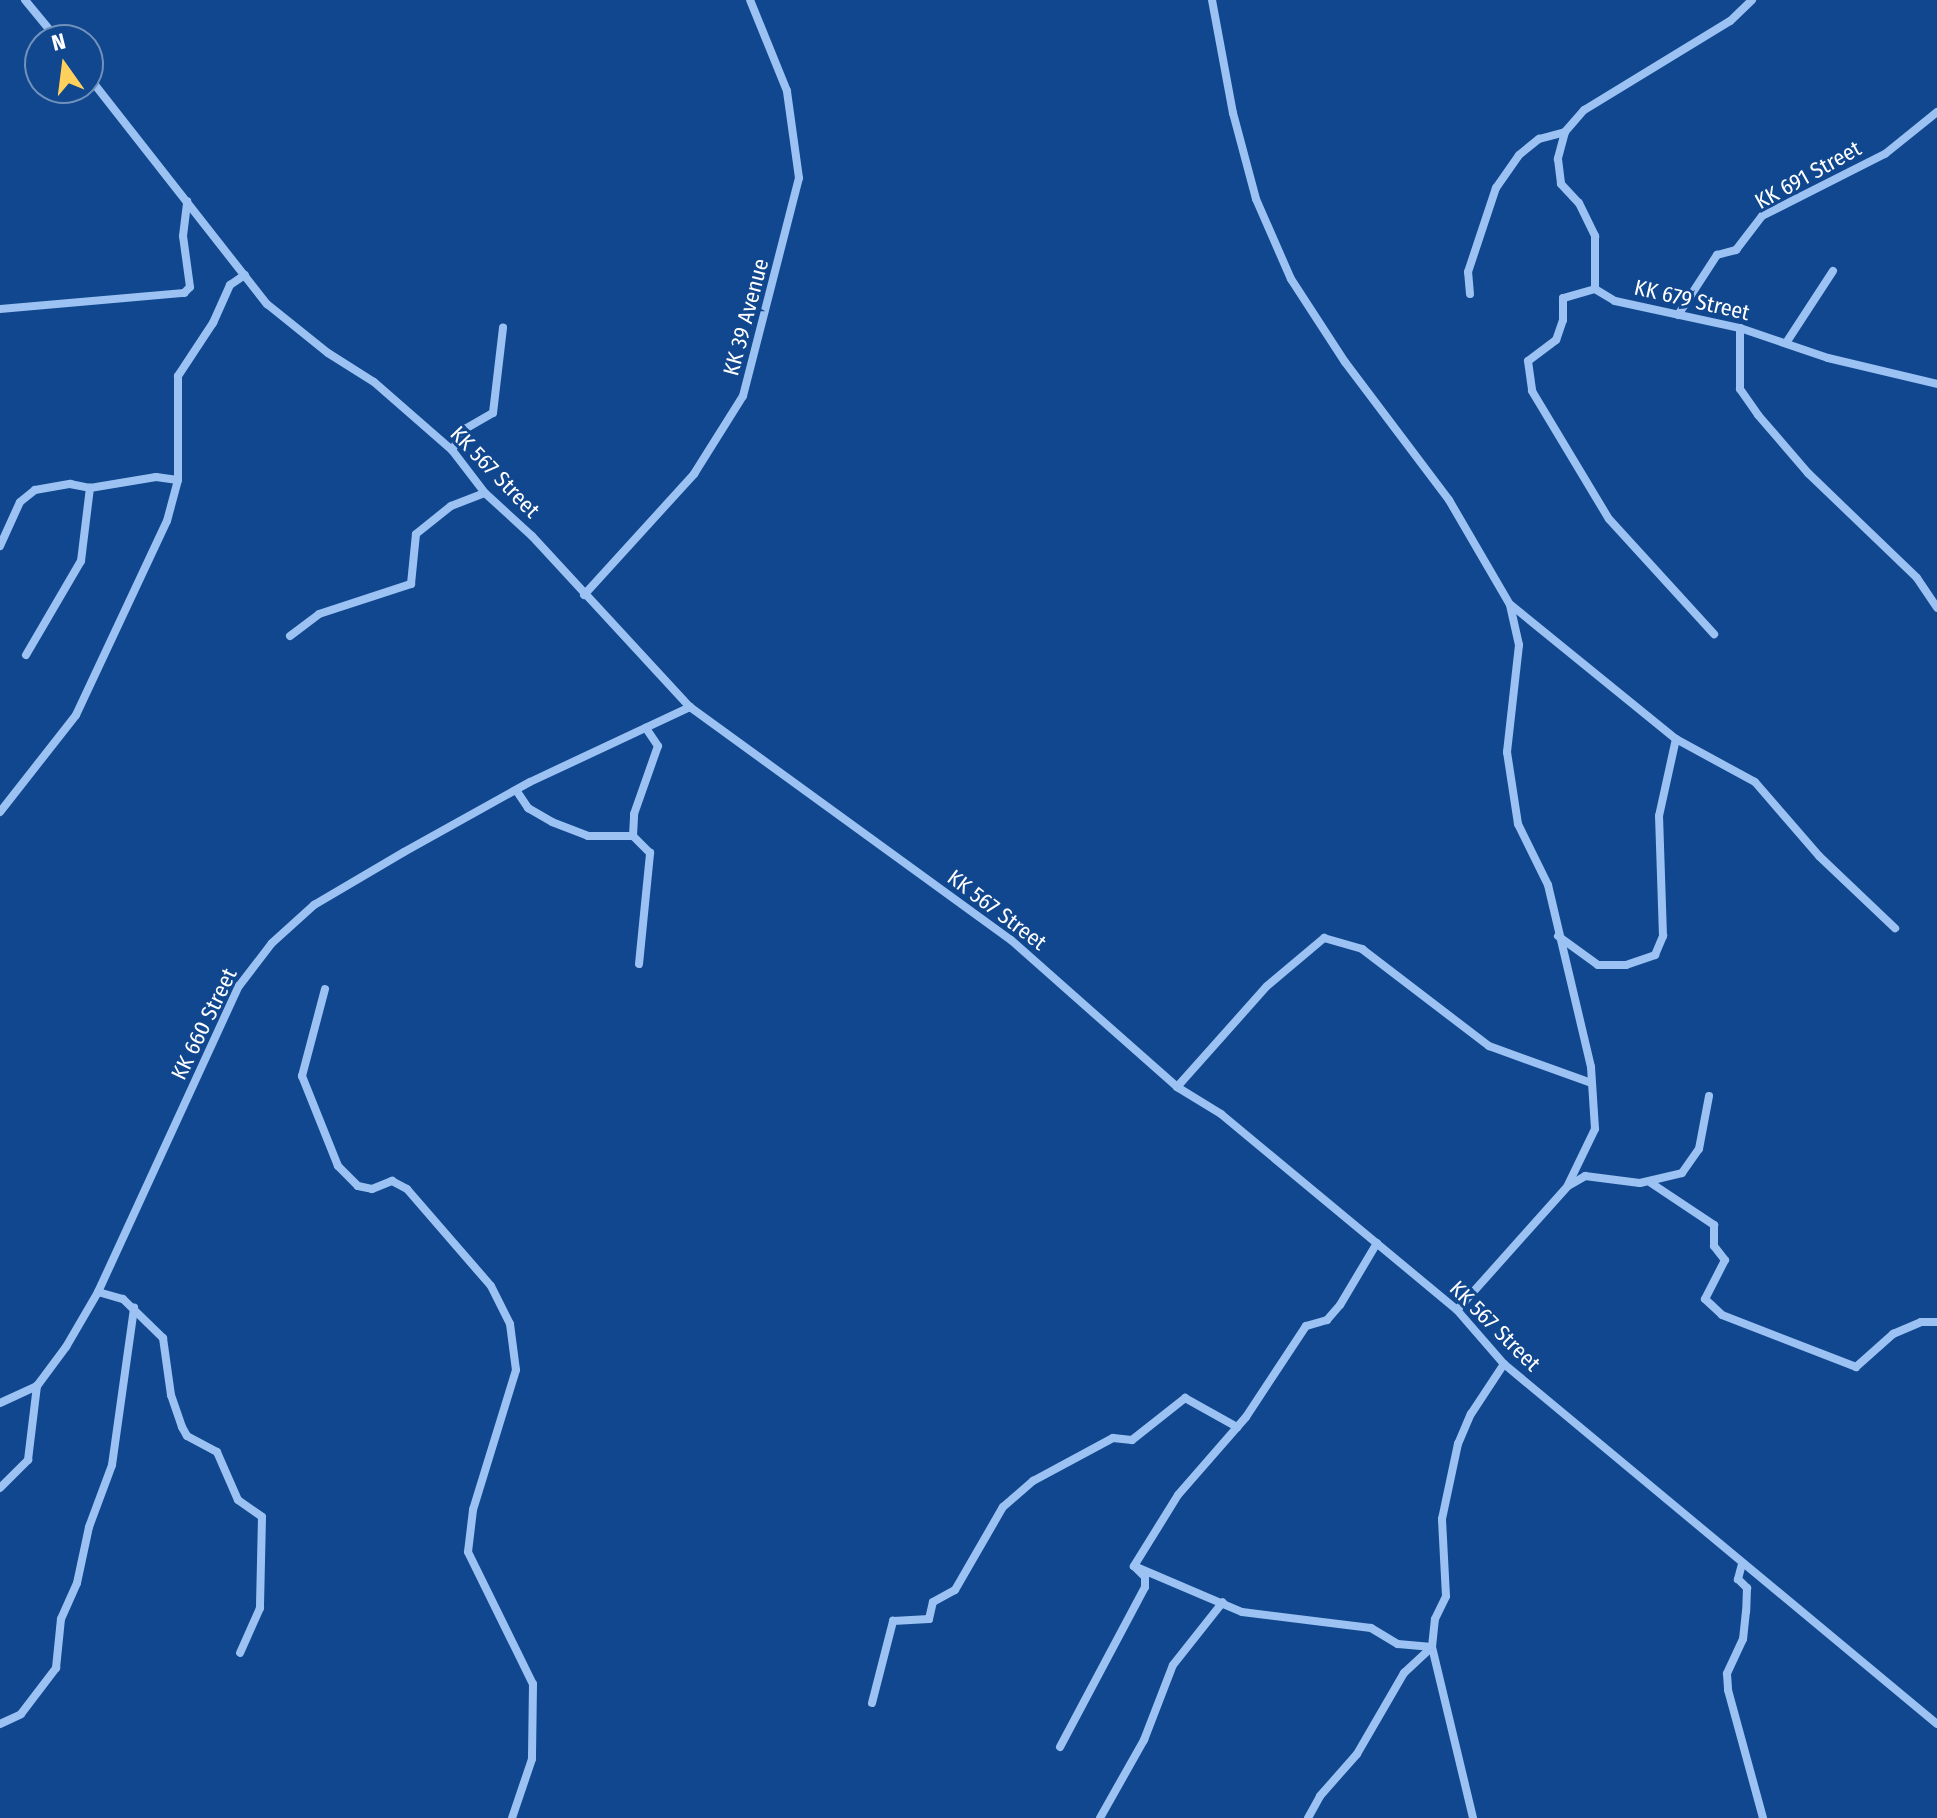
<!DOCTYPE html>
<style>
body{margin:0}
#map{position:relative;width:1937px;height:1818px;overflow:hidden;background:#11478e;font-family:"Fira Sans Condensed",sans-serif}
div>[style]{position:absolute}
.minor>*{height:8px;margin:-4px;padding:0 4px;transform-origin:4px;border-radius:4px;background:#9bc2f2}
span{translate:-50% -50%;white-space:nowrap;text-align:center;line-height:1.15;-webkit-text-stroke:6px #11478e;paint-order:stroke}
.street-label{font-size:22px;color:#fff}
.north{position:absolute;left:24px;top:24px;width:80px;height:80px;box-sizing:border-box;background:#11478e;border:2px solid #7091bb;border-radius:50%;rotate:346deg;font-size:22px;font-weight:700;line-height:32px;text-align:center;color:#fff}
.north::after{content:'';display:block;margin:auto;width:28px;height:36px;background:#ffd15c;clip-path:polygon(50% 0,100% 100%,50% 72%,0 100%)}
</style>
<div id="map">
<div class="minor">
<i style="left:25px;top:0;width:52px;rotate:50.5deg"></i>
<i style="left:1212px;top:0;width:115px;rotate:79.5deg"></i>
<i style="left:1233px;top:113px;width:89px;rotate:75deg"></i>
<i style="left:1256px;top:199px;width:87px;rotate:66.4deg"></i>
<i style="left:1291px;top:279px;width:99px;rotate:57deg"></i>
<i style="left:1345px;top:362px;width:173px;rotate:53deg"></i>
<i style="left:1449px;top:500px;width:121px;rotate:59.8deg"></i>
<i style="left:1510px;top:605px;width:41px;rotate:77.3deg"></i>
<i style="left:1519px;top:645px;width:108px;rotate:96.4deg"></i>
<i style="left:1507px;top:752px;width:73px;rotate:81.3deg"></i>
<i style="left:1518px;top:824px;width:68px;rotate:63.8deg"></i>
<i style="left:1548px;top:885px;width:187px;rotate:76.7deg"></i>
<i style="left:1591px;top:1067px;width:62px;rotate:86.3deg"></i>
<i style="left:1595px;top:1129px;width:64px;rotate:115.8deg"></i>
<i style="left:1567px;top:1187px;width:165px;rotate:131.8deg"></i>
<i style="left:1752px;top:0;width:30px;rotate:136deg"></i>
<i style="left:1730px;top:21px;width:171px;rotate:148.6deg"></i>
<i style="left:1584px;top:110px;width:29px;rotate:131deg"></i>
<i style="left:1565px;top:132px;width:28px;rotate:105deg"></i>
<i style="left:1558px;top:159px;width:25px;rotate:83deg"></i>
<i style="left:1561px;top:184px;width:26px;rotate:47deg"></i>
<i style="left:1579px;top:203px;width:37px;rotate:64deg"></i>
<i style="left:1595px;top:236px;width:53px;rotate:90deg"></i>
<i style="left:1595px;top:289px;width:23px;rotate:31deg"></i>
<i style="left:1615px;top:301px;width:128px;rotate:12.2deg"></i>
<i style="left:1740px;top:328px;width:93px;rotate:18.8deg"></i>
<i style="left:1828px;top:358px;width:112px;rotate:13.4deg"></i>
<i style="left:88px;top:76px;width:290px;rotate:51.9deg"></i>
<i style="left:267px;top:304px;width:78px;rotate:38.8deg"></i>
<i style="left:328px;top:353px;width:54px;rotate:32.2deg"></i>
<i style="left:374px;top:382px;width:103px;rotate:41.1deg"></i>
<i style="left:452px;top:450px;width:54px;rotate:52.5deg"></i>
<i style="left:485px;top:493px;width:64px;rotate:42.5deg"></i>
<i style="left:532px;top:536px;width:233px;rotate:47.3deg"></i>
<i style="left:690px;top:707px;width:397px;rotate:36deg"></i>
<i style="left:1011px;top:940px;width:222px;rotate:41.5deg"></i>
<i style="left:1177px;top:1087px;width:52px;rotate:31.5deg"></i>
<i style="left:1221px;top:1114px;width:307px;rotate:39.7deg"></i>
<i style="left:1457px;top:1310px;width:72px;rotate:49deg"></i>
<i style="left:1504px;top:1364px;width:563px;rotate:39.74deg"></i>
<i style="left:1595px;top:289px;width:33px;rotate:164deg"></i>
<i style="left:1563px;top:298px;width:22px;rotate:90deg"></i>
<i style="left:1563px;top:320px;width:21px;rotate:109deg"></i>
<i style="left:1556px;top:340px;width:35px;rotate:143deg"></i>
<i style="left:1528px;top:361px;width:30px;rotate:82deg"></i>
<i style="left:1532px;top:391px;width:149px;rotate:59deg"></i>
<i style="left:1609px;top:519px;width:156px;rotate:47.6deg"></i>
<i style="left:1470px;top:294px;width:22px;rotate:-95deg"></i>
<i style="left:1468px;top:272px;width:89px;rotate:-71.6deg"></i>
<i style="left:1496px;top:188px;width:40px;rotate:-55.1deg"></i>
<i style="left:1519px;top:155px;width:26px;rotate:-39deg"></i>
<i style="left:1539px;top:139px;width:27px;rotate:-15deg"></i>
<i style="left:0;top:309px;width:185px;rotate:-5deg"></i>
<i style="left:184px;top:293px;width:8px;rotate:-45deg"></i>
<i style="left:190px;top:287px;width:51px;rotate:-97.8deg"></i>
<i style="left:183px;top:236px;width:35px;rotate:-83deg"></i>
<i style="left:1678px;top:315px;width:72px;rotate:-57deg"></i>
<i style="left:1717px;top:255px;width:20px;rotate:-15deg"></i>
<i style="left:1736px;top:250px;width:43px;rotate:-52.6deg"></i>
<i style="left:1762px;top:216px;width:138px;rotate:-26.8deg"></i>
<i style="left:1885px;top:154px;width:67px;rotate:-38.9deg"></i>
<i style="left:1740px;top:328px;width:61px;rotate:90deg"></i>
<i style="left:1740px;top:389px;width:32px;rotate:55deg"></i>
<i style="left:1758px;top:415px;width:77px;rotate:49.2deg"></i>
<i style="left:1808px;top:473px;width:151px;rotate:43.9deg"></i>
<i style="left:1917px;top:578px;width:36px;rotate:56deg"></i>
<i style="left:1786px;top:343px;width:86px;rotate:-56.9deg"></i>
<i style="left:452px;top:450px;width:25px;rotate:-58deg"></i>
<i style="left:465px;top:429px;width:32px;rotate:-30deg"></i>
<i style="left:493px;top:413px;width:86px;rotate:-83.3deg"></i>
<i style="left:0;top:546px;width:48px;rotate:-65.6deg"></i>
<i style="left:20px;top:502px;width:19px;rotate:-39deg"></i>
<i style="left:35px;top:490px;width:36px;rotate:-10deg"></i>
<i style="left:70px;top:484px;width:20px;rotate:11deg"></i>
<i style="left:90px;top:488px;width:67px;rotate:-9.5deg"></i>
<i style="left:156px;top:477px;width:22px;rotate:8deg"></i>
<i style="left:584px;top:595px;width:164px;rotate:-47.7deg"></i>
<i style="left:694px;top:474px;width:92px;rotate:-57.9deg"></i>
<i style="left:743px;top:396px;width:225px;rotate:-75.6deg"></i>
<i style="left:799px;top:178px;width:88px;rotate:-97.9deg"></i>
<i style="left:787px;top:91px;width:98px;rotate:-112.1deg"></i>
<i style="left:1511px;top:605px;width:213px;rotate:39.1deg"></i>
<i style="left:1676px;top:739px;width:90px;rotate:28.6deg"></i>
<i style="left:1755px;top:782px;width:98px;rotate:49.1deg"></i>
<i style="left:1819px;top:856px;width:105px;rotate:43.5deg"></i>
<i style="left:290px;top:636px;width:36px;rotate:-37deg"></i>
<i style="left:319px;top:614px;width:97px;rotate:-18.1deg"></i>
<i style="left:411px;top:584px;width:50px;rotate:-84.3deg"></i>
<i style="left:416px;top:534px;width:45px;rotate:-38.7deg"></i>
<i style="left:451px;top:506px;width:36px;rotate:-21deg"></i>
<i style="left:26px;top:655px;width:109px;rotate:-59.7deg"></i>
<i style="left:81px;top:561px;width:74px;rotate:-83deg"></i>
<i style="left:516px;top:790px;width:22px;rotate:56deg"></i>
<i style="left:528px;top:808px;width:28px;rotate:30deg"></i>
<i style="left:552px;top:822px;width:39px;rotate:21deg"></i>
<i style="left:588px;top:836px;width:45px"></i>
<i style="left:0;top:812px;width:123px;rotate:-51.9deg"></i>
<i style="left:76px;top:715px;width:214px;rotate:-64.9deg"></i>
<i style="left:167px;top:521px;width:42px;rotate:-75deg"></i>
<i style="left:178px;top:480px;width:104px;rotate:-90deg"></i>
<i style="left:178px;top:376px;width:64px;rotate:-56.6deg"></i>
<i style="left:213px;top:323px;width:42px;rotate:-65.9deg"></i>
<i style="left:230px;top:285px;width:18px;rotate:-34deg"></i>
<i style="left:1558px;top:936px;width:49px;rotate:35.9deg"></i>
<i style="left:1598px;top:965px;width:28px"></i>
<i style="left:1626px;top:965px;width:31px;rotate:-19deg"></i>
<i style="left:1655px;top:955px;width:21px;rotate:-67deg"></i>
<i style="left:1663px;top:936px;width:120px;rotate:-91.9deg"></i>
<i style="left:1659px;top:816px;width:79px;rotate:-77.6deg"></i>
<i style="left:639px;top:964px;width:112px;rotate:-84.3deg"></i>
<i style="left:650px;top:853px;width:24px;rotate:-135deg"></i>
<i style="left:633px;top:836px;width:22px;rotate:-87deg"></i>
<i style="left:634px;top:814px;width:72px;rotate:-70.6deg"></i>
<i style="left:658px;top:746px;width:22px;rotate:-124deg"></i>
<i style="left:325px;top:989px;width:90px;rotate:104.8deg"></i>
<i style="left:302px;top:1076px;width:97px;rotate:68.2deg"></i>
<i style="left:338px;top:1166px;width:28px;rotate:45deg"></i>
<i style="left:358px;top:1186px;width:14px;rotate:12deg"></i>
<i style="left:372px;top:1189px;width:22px;rotate:-22deg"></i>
<i style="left:392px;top:1181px;width:17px;rotate:28deg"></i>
<i style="left:407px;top:1189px;width:128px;rotate:49.1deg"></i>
<i style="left:491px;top:1286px;width:42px;rotate:63.4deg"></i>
<i style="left:510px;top:1324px;width:46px;rotate:82.6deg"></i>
<i style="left:516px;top:1370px;width:146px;rotate:107.1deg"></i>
<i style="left:473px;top:1510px;width:42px;rotate:96.8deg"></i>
<i style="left:468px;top:1552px;width:147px;rotate:63.8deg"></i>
<i style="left:533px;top:1684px;width:75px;rotate:90.8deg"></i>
<i style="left:532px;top:1759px;width:62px;rotate:108.7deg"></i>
<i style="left:1177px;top:1087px;width:135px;rotate:-48.3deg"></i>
<i style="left:1267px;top:986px;width:75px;rotate:-40.1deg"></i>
<i style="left:1324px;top:938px;width:40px;rotate:16deg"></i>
<i style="left:1362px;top:949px;width:160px;rotate:37.4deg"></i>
<i style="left:1489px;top:1046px;width:109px;rotate:19.9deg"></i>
<i style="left:1651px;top:1183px;width:76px;rotate:33.7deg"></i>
<i style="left:1714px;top:1225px;width:21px;rotate:90deg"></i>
<i style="left:1714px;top:1246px;width:18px;rotate:52deg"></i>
<i style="left:1725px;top:1260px;width:44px;rotate:117.1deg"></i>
<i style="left:1705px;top:1299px;width:23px;rotate:43deg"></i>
<i style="left:1722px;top:1315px;width:144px;rotate:21.2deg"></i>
<i style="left:1856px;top:1367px;width:50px;rotate:-41.7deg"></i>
<i style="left:1893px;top:1334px;width:30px;rotate:-23deg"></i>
<i style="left:1921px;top:1322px;width:16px"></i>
<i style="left:1568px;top:1186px;width:20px;rotate:-30deg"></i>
<i style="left:1585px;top:1176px;width:55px;rotate:7.3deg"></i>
<i style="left:1640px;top:1183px;width:43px;rotate:-13.4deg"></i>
<i style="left:1682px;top:1173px;width:29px;rotate:-55deg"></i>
<i style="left:1699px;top:1149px;width:54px;rotate:-79.3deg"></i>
<i style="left:1377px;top:1243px;width:72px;rotate:120.8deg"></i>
<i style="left:1340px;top:1305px;width:20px;rotate:131deg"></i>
<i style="left:1327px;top:1320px;width:22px;rotate:164deg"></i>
<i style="left:1306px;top:1326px;width:109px;rotate:123.4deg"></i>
<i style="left:1246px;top:1417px;width:103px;rotate:131.1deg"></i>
<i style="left:1178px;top:1495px;width:84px;rotate:121.8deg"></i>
<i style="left:1134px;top:1566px;width:117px;rotate:23.1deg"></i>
<i style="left:1242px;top:1612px;width:130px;rotate:7.1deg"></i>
<i style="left:1371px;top:1628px;width:31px;rotate:31deg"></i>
<i style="left:1398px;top:1644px;width:34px;rotate:5deg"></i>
<i style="left:1432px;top:1647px;width:176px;rotate:76.5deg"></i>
<i style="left:98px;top:1292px;width:26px;rotate:16deg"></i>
<i style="left:123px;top:1299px;width:56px;rotate:44.3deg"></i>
<i style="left:163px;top:1338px;width:58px;rotate:82deg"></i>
<i style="left:171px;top:1395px;width:34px;rotate:71deg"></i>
<i style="left:182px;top:1427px;width:10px;rotate:61deg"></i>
<i style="left:187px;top:1436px;width:34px;rotate:28deg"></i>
<i style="left:217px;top:1452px;width:52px;rotate:66.4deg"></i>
<i style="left:238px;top:1500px;width:29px;rotate:35deg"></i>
<i style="left:262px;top:1517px;width:91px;rotate:91.3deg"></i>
<i style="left:260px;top:1608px;width:49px;rotate:114deg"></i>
<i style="left:0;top:1403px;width:41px;rotate:-24.7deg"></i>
<i style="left:37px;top:1386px;width:49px;rotate:-53.4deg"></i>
<i style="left:66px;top:1347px;width:64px;rotate:-59.8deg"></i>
<i style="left:98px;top:1292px;width:337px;rotate:-65.3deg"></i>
<i style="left:239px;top:986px;width:54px;rotate:-52.5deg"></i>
<i style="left:272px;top:943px;width:57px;rotate:-42.1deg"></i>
<i style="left:314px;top:905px;width:104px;rotate:-30.5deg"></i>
<i style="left:404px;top:852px;width:144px;rotate:-29.1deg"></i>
<i style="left:530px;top:782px;width:177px;rotate:-25.1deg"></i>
<i style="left:0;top:1488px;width:40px;rotate:-45deg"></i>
<i style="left:28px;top:1460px;width:75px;rotate:-83.1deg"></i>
<i style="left:1742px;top:1564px;width:16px;rotate:105deg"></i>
<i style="left:1738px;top:1579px;width:13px;rotate:45deg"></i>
<i style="left:1747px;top:1588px;width:23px;rotate:92deg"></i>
<i style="left:1746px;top:1611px;width:28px;rotate:96deg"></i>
<i style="left:1743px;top:1639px;width:38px;rotate:115deg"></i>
<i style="left:1727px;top:1674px;width:16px;rotate:86deg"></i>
<i style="left:1728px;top:1690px;width:133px;rotate:74.7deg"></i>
<i style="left:872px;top:1703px;width:85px;rotate:-75.6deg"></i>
<i style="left:893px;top:1621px;width:36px;rotate:-3deg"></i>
<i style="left:929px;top:1619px;width:17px;rotate:-77deg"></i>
<i style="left:933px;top:1602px;width:25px;rotate:-29deg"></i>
<i style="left:955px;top:1590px;width:96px;rotate:-60deg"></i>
<i style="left:1003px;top:1507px;width:40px;rotate:-41deg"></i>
<i style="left:1033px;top:1481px;width:91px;rotate:-28.3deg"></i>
<i style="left:1113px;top:1438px;width:19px;rotate:6deg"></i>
<i style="left:1132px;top:1440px;width:68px;rotate:-38.4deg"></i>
<i style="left:1185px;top:1398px;width:60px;rotate:29.1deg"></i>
<i style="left:0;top:1724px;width:23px;rotate:-25deg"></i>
<i style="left:21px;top:1714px;width:58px;rotate:-52.7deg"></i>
<i style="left:56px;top:1668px;width:49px;rotate:-84.2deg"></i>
<i style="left:61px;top:1619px;width:39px;rotate:-66deg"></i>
<i style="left:77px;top:1583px;width:57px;rotate:-77.9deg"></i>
<i style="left:89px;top:1527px;width:66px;rotate:-69.6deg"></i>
<i style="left:112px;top:1465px;width:159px;rotate:-82deg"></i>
<i style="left:1060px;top:1747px;width:181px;rotate:-62deg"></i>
<i style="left:1145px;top:1587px;width:10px;rotate:-90deg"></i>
<i style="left:1145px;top:1577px;width:14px;rotate:-135deg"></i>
<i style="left:1100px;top:1818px;width:90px;rotate:-60.6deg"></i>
<i style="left:1144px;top:1740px;width:80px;rotate:-68.9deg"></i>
<i style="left:1173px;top:1665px;width:80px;rotate:-51.6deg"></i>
<i style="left:1308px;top:1818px;width:25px;rotate:-61deg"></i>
<i style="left:1320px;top:1796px;width:56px;rotate:-48.6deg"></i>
<i style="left:1357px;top:1754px;width:94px;rotate:-59.9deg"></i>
<i style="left:1404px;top:1673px;width:38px;rotate:-43deg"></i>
<i style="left:1432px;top:1647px;width:28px;rotate:-84deg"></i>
<i style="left:1435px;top:1619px;width:25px;rotate:-64deg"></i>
<i style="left:1446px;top:1596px;width:77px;rotate:-93deg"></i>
<i style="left:1442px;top:1519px;width:77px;rotate:-78deg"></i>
<i style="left:1458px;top:1444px;width:33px;rotate:-67deg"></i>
<i style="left:1471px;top:1414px;width:60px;rotate:-56.6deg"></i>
</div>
<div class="street-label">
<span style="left:1808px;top:175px;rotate:-29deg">KK 691 Street</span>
<span style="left:1692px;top:300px;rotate:13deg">KK 679 Street</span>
<span style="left:746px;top:317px;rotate:-75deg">KK 39 Avenue</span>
<span style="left:495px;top:472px;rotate:46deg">KK 567 Street</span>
<span style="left:997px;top:910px;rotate:37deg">KK 567 Street</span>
<span style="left:204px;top:1024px;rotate:-64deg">KK 660 Street</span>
<span style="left:1495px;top:1326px;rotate:45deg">KK 567 Street</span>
</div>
<div class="north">N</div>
</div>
